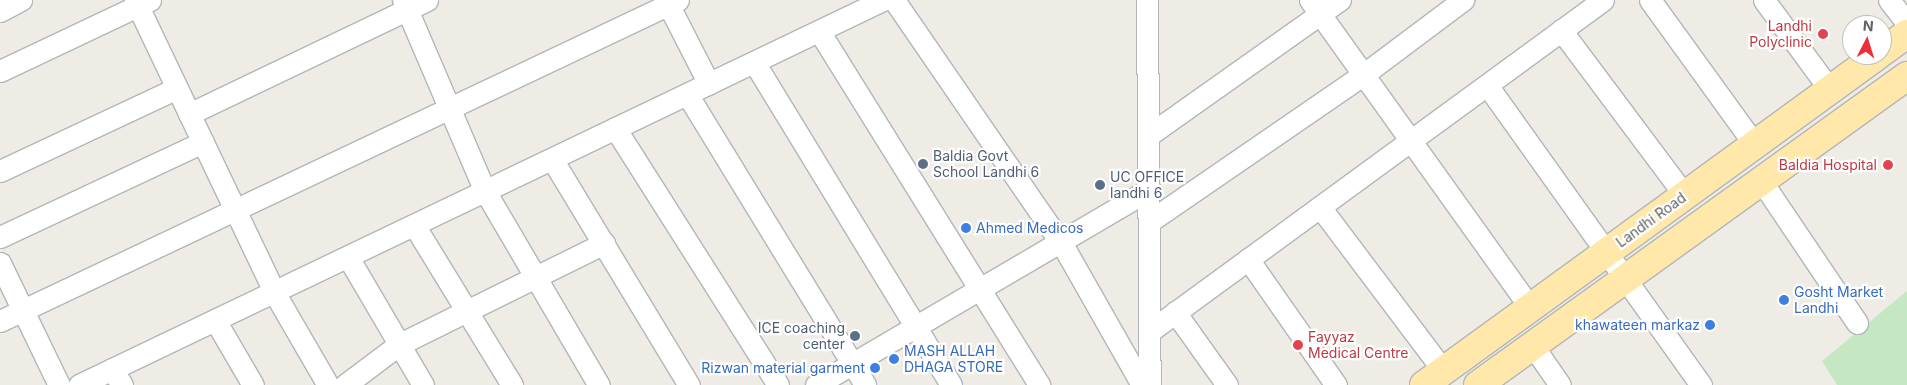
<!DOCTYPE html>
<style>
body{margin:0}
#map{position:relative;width:1907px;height:385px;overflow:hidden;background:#efece5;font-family:Inter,sans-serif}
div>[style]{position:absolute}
.green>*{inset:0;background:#c5e7c1}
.roads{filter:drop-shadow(1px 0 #b2b6ba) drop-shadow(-1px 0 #b2b6ba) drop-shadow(0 1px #b2b6ba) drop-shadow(0 -1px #b2b6ba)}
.minor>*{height:21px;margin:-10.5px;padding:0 10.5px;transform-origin:10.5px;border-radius:10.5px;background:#fff}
.major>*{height:28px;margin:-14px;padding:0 14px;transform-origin:14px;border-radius:14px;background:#ffe8aa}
.dots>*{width:14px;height:14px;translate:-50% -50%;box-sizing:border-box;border:2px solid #fff;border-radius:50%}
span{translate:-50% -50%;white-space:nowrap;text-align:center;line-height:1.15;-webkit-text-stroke:4.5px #fff;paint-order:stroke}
.health-label{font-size:14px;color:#be3a42}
.right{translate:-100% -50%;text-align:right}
.left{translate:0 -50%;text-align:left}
.service-label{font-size:14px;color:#4e5e75}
.street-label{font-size:14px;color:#5d6266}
.shop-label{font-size:14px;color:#366cbe}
.north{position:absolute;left:1842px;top:15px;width:50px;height:50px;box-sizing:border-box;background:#fff;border:1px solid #bec0c2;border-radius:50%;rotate:5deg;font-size:14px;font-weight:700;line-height:20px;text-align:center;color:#5d6266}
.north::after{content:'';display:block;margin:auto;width:18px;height:22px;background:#eb2f35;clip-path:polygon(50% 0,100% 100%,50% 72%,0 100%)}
</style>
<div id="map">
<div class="green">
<i style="clip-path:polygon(1907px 291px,1907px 385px,1837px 385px,1822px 361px)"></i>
</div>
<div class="roads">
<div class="minor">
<i style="left:135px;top:0;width:323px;rotate:64.5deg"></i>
<i style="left:274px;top:292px;width:108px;rotate:59.9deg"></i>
<i style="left:403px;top:0;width:208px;rotate:66.8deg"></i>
<i style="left:485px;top:191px;width:225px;rotate:59.6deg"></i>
<i style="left:666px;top:0;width:94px;rotate:62.9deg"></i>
<i style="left:894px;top:0;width:296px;rotate:55.5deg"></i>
<i style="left:1062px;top:244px;width:162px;rotate:60.4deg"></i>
<i style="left:1147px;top:0;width:385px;rotate:89.6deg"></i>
<i style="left:1310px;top:0;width:378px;rotate:54.4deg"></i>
<i style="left:1650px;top:0;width:179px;rotate:54.1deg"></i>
<i style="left:1764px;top:0;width:112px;rotate:53.7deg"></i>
<i style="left:1889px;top:0;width:29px;rotate:52deg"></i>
<i style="left:0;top:11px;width:24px;rotate:-28deg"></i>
<i style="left:1561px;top:30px;width:207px;rotate:53.2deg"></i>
<i style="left:819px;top:31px;width:417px;rotate:58.1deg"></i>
<i style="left:754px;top:62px;width:378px;rotate:58.6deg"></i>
<i style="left:0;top:71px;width:166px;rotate:-25.3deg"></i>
<i style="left:1487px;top:85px;width:369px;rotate:54.5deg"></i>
<i style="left:687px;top:94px;width:341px;rotate:58.5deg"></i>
<i style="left:189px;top:114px;width:264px;rotate:-25.6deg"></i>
<i style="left:615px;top:128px;width:304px;rotate:57.6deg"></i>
<i style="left:1149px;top:135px;width:234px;rotate:-35.3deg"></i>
<i style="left:552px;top:159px;width:264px;rotate:58.8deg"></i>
<i style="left:0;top:171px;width:195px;rotate:-25.1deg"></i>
<i style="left:1762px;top:182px;width:170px;rotate:56deg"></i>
<i style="left:1320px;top:207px;width:204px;rotate:53deg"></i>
<i style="left:1150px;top:221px;width:260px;rotate:-34.5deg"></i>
<i style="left:1364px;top:74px;width:124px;rotate:-36.8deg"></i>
<i style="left:414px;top:225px;width:188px;rotate:58.5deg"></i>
<i style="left:0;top:237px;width:224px;rotate:-25.1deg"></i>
<i style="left:348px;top:257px;width:148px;rotate:59.6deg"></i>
<i style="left:1248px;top:259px;width:154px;rotate:55.1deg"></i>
<i style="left:0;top:263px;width:136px;rotate:64.2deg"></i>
<i style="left:1175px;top:312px;width:90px;rotate:54.5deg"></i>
<i style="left:215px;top:320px;width:75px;rotate:59.7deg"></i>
<i style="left:0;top:321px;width:750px;rotate:-25.34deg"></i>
<i style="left:1150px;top:331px;width:561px;rotate:-36.16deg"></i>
<i style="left:1533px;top:346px;width:47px;rotate:55.3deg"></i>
<i style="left:112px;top:369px;width:19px;rotate:58deg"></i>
<i style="left:79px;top:385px;width:891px;rotate:-25.59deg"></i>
<i style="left:345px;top:385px;width:66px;rotate:-37deg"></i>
<i style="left:398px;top:345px;width:230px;rotate:-26.3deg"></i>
<i style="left:816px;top:385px;width:387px;rotate:-30.4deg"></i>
</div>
<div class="major">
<i style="left:1882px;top:52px;width:31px;rotate:-36deg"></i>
<i style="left:1424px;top:385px;width:561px;rotate:-36.01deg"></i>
<i style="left:1478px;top:385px;width:529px;rotate:-35.76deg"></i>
</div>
</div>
<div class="dots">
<i style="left:1823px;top:34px;background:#e0444e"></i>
<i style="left:923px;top:164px;background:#5c6f8a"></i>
<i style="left:1888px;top:165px;background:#e0444e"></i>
<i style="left:1100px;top:185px;background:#5c6f8a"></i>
<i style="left:966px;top:228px;background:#3f7fe0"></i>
<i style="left:1784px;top:300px;background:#3f7fe0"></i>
<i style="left:1710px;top:325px;background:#3f7fe0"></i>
<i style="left:855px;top:336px;background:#5c6f8a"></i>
<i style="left:1298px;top:345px;background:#e0444e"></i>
<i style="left:894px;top:359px;background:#3f7fe0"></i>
<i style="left:875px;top:368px;background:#3f7fe0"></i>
</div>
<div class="health-label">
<span class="right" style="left:1812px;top:34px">Landhi<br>Polyclinic</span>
<span class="right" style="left:1877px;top:165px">Baldia Hospital</span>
<span class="left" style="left:1308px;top:345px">Fayyaz<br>Medical Centre</span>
</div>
<div class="service-label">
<span class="left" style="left:933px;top:164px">Baldia Govt<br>School Landhi 6</span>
<span class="left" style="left:1110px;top:185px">UC OFFICE<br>landhi 6</span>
<span class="right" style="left:845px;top:336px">ICE coaching<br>center</span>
</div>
<div class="street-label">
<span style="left:1651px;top:220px;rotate:-36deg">Landhi Road</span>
</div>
<div class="shop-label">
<span class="left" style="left:976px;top:228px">Ahmed Medicos</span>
<span class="left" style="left:1794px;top:300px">Gosht Market<br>Landhi</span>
<span class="right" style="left:1700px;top:325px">khawateen markaz</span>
<span class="left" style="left:904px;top:359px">MASH ALLAH<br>DHAGA STORE</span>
<span class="right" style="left:865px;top:368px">Rizwan material garment</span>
</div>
<div class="north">N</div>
</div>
